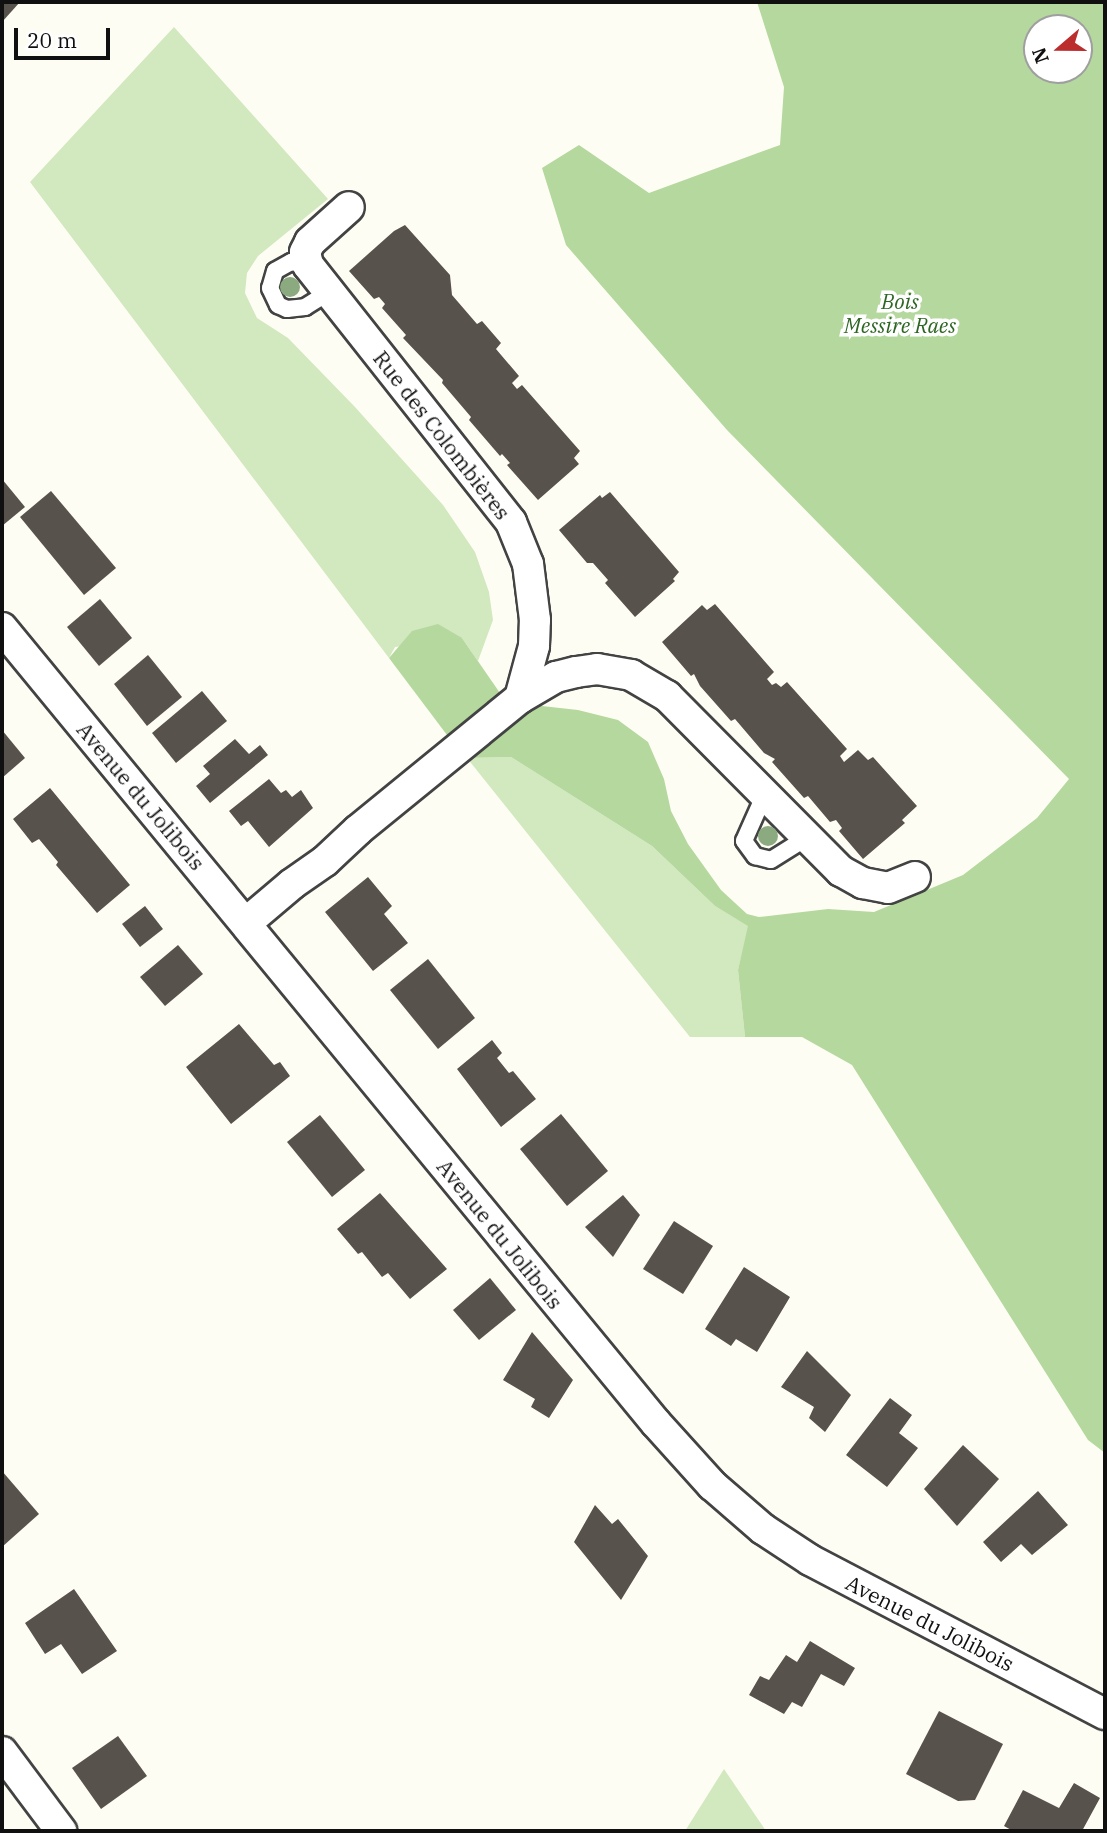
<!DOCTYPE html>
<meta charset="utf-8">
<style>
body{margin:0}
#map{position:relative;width:1107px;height:1833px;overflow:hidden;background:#fefdf4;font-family:"IBM Plex Serif",serif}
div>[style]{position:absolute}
.green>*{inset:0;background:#d2e8be}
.forest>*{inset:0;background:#b5d89e}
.building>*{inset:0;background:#58524d}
.roads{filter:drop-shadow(2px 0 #434343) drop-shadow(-2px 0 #434343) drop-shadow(0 2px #434343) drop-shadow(0 -2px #434343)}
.lane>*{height:16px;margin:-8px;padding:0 8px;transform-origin:8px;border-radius:8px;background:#fff}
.street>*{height:30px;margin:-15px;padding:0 15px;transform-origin:15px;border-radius:15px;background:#fff}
.trees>*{width:20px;height:20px;margin:-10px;border-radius:50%;background:#8baa80}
span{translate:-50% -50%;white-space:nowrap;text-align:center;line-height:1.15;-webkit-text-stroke:7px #fff;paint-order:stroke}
.park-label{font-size:21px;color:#2d6622;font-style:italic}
.street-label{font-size:21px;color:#101010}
.frame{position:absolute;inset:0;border:4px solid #101010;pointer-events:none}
.north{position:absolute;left:1023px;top:14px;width:70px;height:70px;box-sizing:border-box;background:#fff;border:2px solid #9f9f9f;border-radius:50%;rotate:250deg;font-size:19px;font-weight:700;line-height:28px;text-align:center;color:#101010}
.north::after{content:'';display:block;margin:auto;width:24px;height:32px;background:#bb2e2d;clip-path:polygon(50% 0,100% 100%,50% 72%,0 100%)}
.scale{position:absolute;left:14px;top:28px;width:96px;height:32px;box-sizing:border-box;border:4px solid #101010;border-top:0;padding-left:9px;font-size:21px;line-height:24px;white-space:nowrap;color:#101010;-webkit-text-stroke:5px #fff;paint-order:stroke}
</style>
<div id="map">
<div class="green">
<i style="clip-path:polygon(174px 27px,328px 199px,258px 256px,247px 273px,245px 293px,257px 318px,288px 338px,355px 407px,443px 505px,475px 552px,489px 592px,493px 620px,478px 661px,462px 638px,395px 647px,389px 658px,30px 182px)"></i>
<i style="clip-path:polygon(511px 757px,652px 846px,715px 906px,749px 926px,738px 970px,745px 1037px,690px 1037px,467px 758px)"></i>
<i style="clip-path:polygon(724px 1769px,766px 1831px,685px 1831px)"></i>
</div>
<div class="forest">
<i style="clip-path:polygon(evenodd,757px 2px,1105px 2px,1105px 1453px,1088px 1440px,852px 1065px,802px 1037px,745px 1037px,738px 970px,748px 926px,715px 906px,652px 846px,511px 757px,467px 758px,533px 705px,578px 710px,618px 720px,648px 742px,664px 779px,671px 811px,688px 844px,721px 890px,747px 914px,759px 917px,828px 909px,874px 912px,963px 875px,1037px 818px,1069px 779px,727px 430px,566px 245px,542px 168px,579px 145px,649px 193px,780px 145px,784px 87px,757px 2px,1037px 28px,1079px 28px,1079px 70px,1037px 70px,1037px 28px)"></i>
<i style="clip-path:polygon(438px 624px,462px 638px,502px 696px,450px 739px,389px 658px,412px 631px)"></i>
</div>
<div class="building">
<i style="clip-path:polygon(2px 2px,20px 2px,2px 22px)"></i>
<i style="clip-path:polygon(405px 225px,450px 275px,452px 295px,477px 324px,482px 321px,501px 343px,496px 349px,519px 376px,512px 383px,517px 389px,522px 385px,580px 451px,574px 458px,579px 464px,538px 500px,507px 465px,510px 463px,502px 454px,500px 456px,469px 420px,471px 417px,442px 383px,443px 380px,403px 338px,406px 335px,382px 308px,385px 304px,379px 297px,374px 299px,349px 271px,394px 231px)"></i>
<i style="clip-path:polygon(2px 479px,25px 507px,2px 526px)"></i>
<i style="clip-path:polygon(51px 491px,116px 568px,84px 595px,20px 517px)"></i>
<i style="clip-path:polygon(610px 492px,679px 572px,673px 579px,675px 581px,635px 617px,605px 583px,608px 580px,593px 563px,587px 563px,559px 530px,600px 495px,602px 498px)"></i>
<i style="clip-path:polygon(100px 599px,132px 638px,99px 666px,67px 627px)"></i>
<i style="clip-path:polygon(715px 604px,774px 672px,767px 679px,772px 685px,776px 683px,781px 687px,787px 682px,847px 749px,840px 756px,844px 762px,858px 750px,868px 760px,873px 757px,917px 806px,902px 820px,905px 823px,863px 859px,839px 831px,842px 828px,836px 820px,830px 822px,808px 796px,804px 798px,772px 762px,775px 759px,764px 753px,735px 719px,731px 721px,700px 686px,694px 674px,691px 676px,662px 642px,702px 605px,707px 610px)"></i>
<i style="clip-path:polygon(148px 655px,182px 697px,147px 726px,114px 684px)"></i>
<i style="clip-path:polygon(202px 691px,227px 721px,176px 763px,152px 733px)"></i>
<i style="clip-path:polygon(2px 730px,25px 758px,2px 778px)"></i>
<i style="clip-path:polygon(235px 739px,249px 754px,260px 745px,268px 755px,210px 803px,196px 786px,210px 774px,203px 766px)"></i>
<i style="clip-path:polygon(269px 779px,281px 793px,286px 790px,292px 797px,301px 790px,313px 808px,269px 847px,248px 821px,241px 826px,229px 811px)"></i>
<i style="clip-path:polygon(50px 788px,130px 885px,97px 913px,56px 865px,58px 862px,39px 839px,32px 843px,13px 819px)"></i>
<i style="clip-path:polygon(368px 877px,392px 906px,384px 914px,408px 943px,373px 971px,325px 912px)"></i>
<i style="clip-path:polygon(145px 906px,163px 929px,140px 947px,122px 924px)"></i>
<i style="clip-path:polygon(178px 945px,203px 974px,165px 1006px,140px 977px)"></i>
<i style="clip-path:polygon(428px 959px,475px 1018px,438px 1049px,390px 990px)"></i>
<i style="clip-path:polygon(239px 1024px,274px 1065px,280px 1062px,290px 1076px,231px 1124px,186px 1067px)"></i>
<i style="clip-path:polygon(492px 1040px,502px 1053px,497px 1058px,509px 1073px,513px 1071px,536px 1099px,501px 1127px,457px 1069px)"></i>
<i style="clip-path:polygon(561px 1114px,608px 1171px,567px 1206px,520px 1149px)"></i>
<i style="clip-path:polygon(320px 1115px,365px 1170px,332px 1197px,287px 1142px)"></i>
<i style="clip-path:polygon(380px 1193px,447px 1269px,410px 1299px,388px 1273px,382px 1277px,362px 1252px,358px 1254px,337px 1229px)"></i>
<i style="clip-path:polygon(623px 1195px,640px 1215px,613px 1257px,585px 1227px)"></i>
<i style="clip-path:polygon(674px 1221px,713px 1246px,683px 1294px,643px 1269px)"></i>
<i style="clip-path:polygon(744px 1267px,790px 1297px,757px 1352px,736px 1339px,731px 1346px,705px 1329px)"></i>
<i style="clip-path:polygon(490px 1278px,516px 1310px,479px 1340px,453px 1310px)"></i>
<i style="clip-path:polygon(532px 1332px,573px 1380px,549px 1418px,531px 1407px,535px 1399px,503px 1380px)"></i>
<i style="clip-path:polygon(807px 1351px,851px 1395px,825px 1432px,809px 1418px,814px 1407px,781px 1387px)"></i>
<i style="clip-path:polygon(890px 1398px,912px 1415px,899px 1433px,918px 1448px,887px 1487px,846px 1455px)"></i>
<i style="clip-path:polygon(963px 1445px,999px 1479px,957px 1526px,924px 1489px)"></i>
<i style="clip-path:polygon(2px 1471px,39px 1514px,2px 1547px)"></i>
<i style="clip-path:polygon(1038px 1491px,1068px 1525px,1032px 1555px,1021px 1544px,1001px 1562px,983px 1542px)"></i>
<i style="clip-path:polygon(595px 1505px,612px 1524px,618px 1519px,648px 1556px,621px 1600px,574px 1542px)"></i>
<i style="clip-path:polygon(74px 1589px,117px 1651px,82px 1674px,61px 1644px,45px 1654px,25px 1623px)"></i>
<i style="clip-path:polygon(810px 1641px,855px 1668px,844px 1686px,821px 1674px,802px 1707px,792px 1702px,784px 1714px,749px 1695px,760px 1676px,769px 1680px,786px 1655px,797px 1662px)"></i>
<i style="clip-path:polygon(939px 1711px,1003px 1744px,975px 1800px,958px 1801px,906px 1774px)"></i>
<i style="clip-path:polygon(118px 1736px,147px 1776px,101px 1809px,72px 1768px)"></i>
<i style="clip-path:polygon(1074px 1783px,1100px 1798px,1082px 1831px,1013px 1831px,1004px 1826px,1023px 1790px,1059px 1808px)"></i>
</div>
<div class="roads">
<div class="lane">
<i style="left:308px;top:265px;width:17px;rotate:-170deg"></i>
<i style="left:291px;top:262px;width:18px;rotate:151deg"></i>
<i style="left:275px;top:271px;width:18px;rotate:106deg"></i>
<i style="left:270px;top:288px;width:19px;rotate:65deg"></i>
<i style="left:278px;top:305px;width:10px;rotate:24deg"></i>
<i style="left:287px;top:309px;width:18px;rotate:-6deg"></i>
<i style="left:305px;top:307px;width:26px;rotate:-32deg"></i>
<i style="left:764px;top:796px;width:49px;rotate:114deg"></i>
<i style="left:744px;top:841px;width:19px;rotate:54deg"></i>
<i style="left:755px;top:856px;width:16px;rotate:14deg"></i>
<i style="left:771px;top:860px;width:41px;rotate:-32.2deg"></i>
</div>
<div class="street">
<i style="left:2px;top:628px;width:1029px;rotate:50.56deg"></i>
<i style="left:656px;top:1423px;width:84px;rotate:47.9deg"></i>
<i style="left:712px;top:1485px;width:67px;rotate:40.8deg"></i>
<i style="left:763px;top:1529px;width:56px;rotate:33.4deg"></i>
<i style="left:810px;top:1560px;width:333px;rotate:27.6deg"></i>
<i style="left:520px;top:698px;width:42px;rotate:-30.3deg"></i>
<i style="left:556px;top:677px;width:21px;rotate:-14deg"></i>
<i style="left:576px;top:672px;width:21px;rotate:-8deg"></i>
<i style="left:597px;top:669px;width:35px;rotate:10deg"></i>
<i style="left:631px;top:675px;width:42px;rotate:30.3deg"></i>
<i style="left:667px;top:696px;width:247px;rotate:45.2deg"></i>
<i style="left:841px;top:871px;width:25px;rotate:29deg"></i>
<i style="left:863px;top:883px;width:25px;rotate:11deg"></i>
<i style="left:888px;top:888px;width:29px;rotate:-22deg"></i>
<i style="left:246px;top:923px;width:60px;rotate:-40.3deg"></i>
<i style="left:292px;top:884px;width:40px;rotate:-34.9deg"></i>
<i style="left:325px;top:861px;width:45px;rotate:-43.2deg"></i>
<i style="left:358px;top:830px;width:209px;rotate:-39.2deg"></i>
<i style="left:520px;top:698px;width:54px;rotate:-74.9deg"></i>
<i style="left:534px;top:646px;width:26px;rotate:-88deg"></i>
<i style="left:535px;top:620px;width:56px;rotate:-97.1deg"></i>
<i style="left:528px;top:564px;width:45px;rotate:-112deg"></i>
<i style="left:511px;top:522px;width:328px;rotate:-128.3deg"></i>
<i style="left:308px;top:265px;width:13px;rotate:-103deg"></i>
<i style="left:305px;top:252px;width:11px;rotate:-63deg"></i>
<i style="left:310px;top:242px;width:52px;rotate:-41.9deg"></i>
<i style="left:2px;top:1752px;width:99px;rotate:53.2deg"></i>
</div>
</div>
<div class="trees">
<i style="left:290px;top:287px"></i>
<i style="left:768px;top:836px"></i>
</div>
<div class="park-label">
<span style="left:900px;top:313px">Bois<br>Messire Raes</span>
</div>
<div class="street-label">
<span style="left:442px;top:435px;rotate:52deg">Rue des Colombières</span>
<span style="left:141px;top:796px;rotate:50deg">Avenue du Jolibois</span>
<span style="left:500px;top:1234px;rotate:51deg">Avenue du Jolibois</span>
<span style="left:930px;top:1623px;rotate:27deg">Avenue du Jolibois</span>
</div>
<div class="frame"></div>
<div class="north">N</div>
<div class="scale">20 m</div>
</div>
